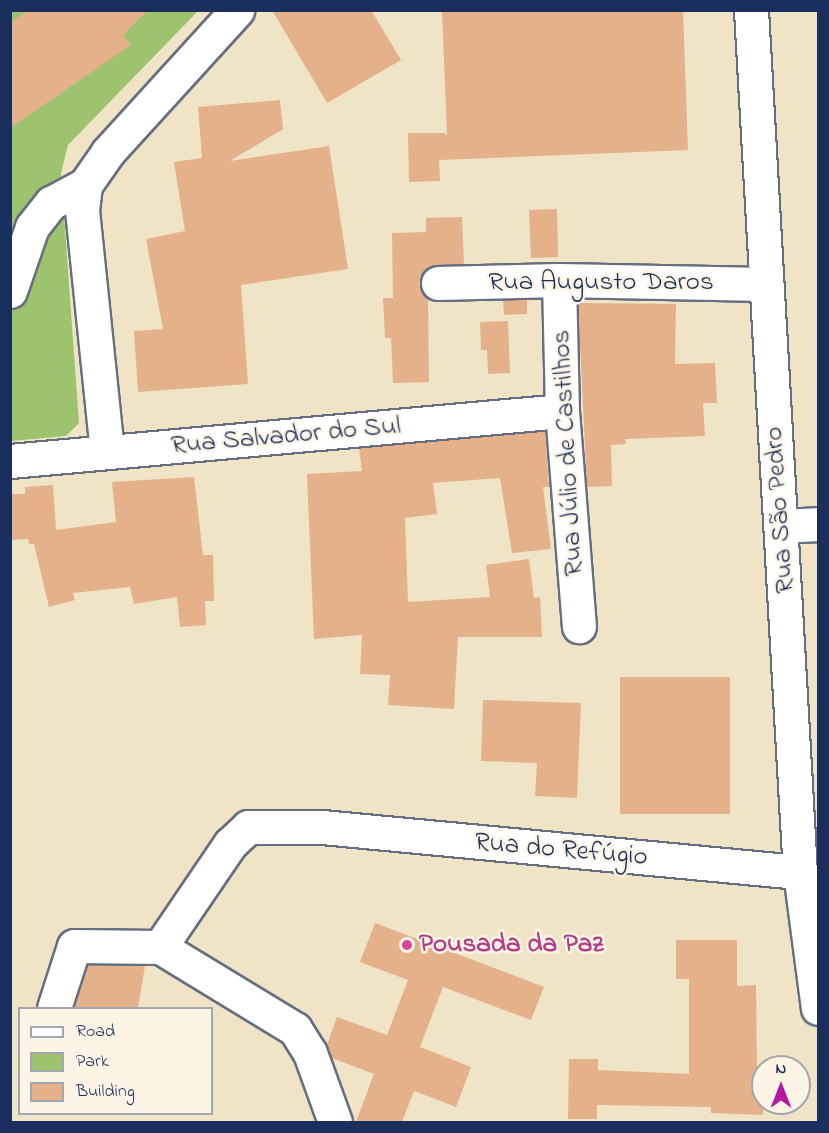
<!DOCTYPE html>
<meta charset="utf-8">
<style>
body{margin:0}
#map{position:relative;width:829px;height:1133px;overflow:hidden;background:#f0e4c6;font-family:"Indie Flower",sans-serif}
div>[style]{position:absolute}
.green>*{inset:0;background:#9ec36e}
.building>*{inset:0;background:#e4b18a}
.roads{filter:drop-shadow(2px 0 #666e82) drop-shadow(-2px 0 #666e82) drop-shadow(0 2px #666e82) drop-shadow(0 -2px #666e82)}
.minor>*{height:33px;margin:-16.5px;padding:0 16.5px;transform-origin:16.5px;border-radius:16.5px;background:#fff}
.major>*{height:33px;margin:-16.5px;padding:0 16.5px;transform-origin:16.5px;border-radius:16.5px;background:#fff}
.dots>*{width:16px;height:16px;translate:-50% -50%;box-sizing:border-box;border:3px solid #fcf5e5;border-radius:50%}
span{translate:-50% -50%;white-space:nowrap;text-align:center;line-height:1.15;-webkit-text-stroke:5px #fcf5e5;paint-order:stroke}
.street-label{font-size:27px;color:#1b2f5e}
.hotel-label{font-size:27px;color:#b23c85;font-weight:700}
.left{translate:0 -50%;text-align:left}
.frame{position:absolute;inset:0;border:12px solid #1b2f5e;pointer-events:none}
.legend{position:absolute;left:18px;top:1007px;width:195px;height:108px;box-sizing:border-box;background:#fcf5e5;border:2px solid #a2a6af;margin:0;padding:8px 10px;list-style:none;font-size:18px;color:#1b2f5e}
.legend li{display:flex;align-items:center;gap:12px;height:30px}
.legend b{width:30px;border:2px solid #a2a6af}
.north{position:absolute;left:751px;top:1055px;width:60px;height:60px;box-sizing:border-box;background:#fcf5e5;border:2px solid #a2a6af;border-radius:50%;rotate:0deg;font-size:16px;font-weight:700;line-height:24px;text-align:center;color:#1b2f5e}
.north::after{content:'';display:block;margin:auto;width:21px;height:27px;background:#b5179e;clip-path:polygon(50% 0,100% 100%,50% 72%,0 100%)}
</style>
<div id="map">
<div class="green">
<i style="clip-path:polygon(11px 11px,198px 11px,68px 145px,61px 173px,79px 423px,66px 436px,11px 441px)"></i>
</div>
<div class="building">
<i style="clip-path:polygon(28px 10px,148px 10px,123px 35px,131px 45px,10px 128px,10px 23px)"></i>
<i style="clip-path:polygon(272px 10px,371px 10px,401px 60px,327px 103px)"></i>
<i style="clip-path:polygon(442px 10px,683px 10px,688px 150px,439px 160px,440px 181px,409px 182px,408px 133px,445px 133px,447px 136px)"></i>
<i style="clip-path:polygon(280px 100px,283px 129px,230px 161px,329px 146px,348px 269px,241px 285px,248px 384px,138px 392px,134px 331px,163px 329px,146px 239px,185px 231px,174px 162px,202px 158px,198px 107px)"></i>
<i style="clip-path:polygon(557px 209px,558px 257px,531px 258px,529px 210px)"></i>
<i style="clip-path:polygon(462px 217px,464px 264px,429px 267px,419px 283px,428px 298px,429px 382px,393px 383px,391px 338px,385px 338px,383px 298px,393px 298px,392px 233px,426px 232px,426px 218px)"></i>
<i style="clip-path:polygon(503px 300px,527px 300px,527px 314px,504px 315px)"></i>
<i style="clip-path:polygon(578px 303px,676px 304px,675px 364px,715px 363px,717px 403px,703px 403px,705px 436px,625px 439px,626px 444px,611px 445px,612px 486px,587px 487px)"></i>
<i style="clip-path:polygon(508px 321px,510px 373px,488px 374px,487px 350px,481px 350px,480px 322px)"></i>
<i style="clip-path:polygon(545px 431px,549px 487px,543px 487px,551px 549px,512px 553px,500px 478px,433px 483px,437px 514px,405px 518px,408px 602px,490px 597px,486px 565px,529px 559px,534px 598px,540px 597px,542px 637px,458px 637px,454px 709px,388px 705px,390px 675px,360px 674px,362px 635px,314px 639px,307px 474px,362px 471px,359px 448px)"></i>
<i style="clip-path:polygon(194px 477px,203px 555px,213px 555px,214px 601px,205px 601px,206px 625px,180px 627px,177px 597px,134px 604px,130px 587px,73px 593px,75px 600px,49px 607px,34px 544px,29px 544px,28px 539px,10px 540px,10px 494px,25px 494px,25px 487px,53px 485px,56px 530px,116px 522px,112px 482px)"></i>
<i style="clip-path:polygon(620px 677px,730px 677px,730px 814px,620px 814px)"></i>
<i style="clip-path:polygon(483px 700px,581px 703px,577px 798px,535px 796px,537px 763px,481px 761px)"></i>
<i style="clip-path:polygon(375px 923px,544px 987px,531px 1020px,443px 987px,420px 1047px,471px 1067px,456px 1107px,414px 1091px,402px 1122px,356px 1122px,374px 1074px,332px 1058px,327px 1045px,337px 1017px,387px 1035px,408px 980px,360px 962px)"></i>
<i style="clip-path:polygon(676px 940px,737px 940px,737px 986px,756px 985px,757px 1072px,763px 1073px,763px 1115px,711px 1113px,711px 1107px,597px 1105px,597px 1119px,568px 1119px,569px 1059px,598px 1059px,598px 1070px,689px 1074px,689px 979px,676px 979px)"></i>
<i style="clip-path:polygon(88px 965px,145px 966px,138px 1008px,74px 1008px)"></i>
</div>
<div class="roads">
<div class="minor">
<i style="left:559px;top:280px;width:131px;rotate:88.7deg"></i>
<i style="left:562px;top:411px;width:216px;rotate:85.5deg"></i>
<i style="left:438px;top:283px;width:121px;rotate:-1.4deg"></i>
<i style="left:559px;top:280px;width:206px;rotate:1.1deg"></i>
<i style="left:10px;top:291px;width:68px;rotate:-71deg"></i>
<i style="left:32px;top:227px;width:31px;rotate:-52deg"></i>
<i style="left:51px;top:203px;width:38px;rotate:-28deg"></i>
<i style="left:107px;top:452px;width:243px;rotate:-95.9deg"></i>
<i style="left:82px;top:210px;width:25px;rotate:-83deg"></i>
<i style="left:85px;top:185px;width:40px;rotate:-55.1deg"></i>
<i style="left:108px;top:152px;width:192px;rotate:-47.7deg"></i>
<i style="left:10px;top:461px;width:554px;rotate:-5.18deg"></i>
<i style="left:781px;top:526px;width:37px;rotate:-3deg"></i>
<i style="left:160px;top:947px;width:158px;rotate:31.3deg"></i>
<i style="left:295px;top:1029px;width:28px;rotate:58deg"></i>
<i style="left:310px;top:1053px;width:73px;rotate:70.1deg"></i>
<i style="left:54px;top:1008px;width:65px;rotate:-72.1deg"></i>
<i style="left:74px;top:946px;width:86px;rotate:0.7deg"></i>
<i style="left:160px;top:947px;width:125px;rotate:-55.8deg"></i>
<i style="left:230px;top:844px;width:25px;rotate:-43deg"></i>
<i style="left:248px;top:827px;width:74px"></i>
<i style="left:322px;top:827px;width:480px;rotate:5.4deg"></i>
</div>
<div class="major">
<i style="left:751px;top:10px;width:863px;rotate:86.75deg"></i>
<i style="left:800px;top:872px;width:137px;rotate:82.5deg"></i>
</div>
</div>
<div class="dots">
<i style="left:407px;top:945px;background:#d1479c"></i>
</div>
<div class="street-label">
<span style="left:601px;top:283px">Rua Augusto Daros</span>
<span style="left:286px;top:436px;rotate:-5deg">Rua Salvador do Sul</span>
<span style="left:568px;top:453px;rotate:-93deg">Rua Júlio de Castilhos</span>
<span style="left:780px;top:510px;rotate:-94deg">Rua São Pedro</span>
<span style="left:561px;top:850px;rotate:5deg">Rua do Refúgio</span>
</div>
<div class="hotel-label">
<span class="left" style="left:419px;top:945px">Pousada da Paz</span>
</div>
<div class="frame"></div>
<ul class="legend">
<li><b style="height:8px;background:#fff"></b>Road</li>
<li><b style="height:16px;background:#9ec36e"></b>Park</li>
<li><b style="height:16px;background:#e4b18a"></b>Building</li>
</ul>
<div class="north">N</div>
</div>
